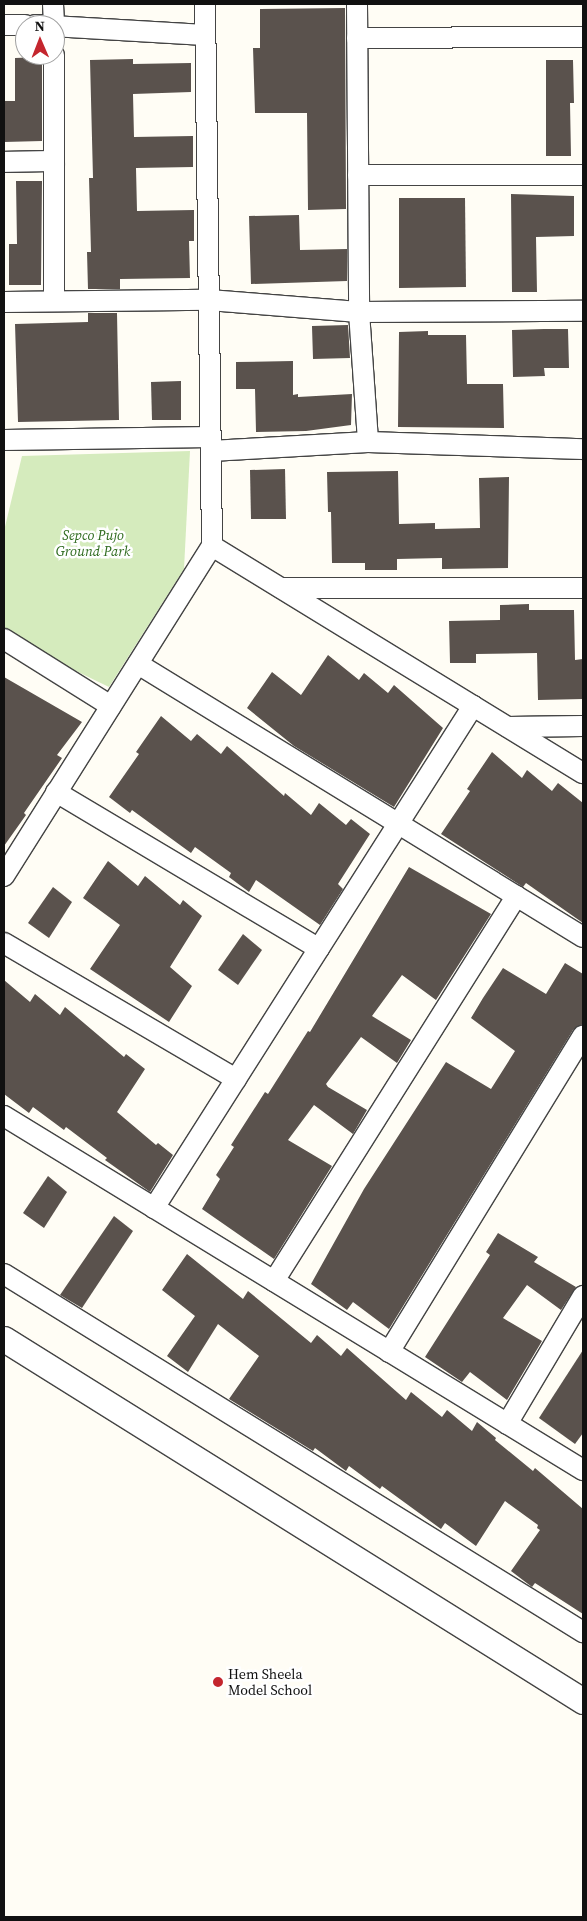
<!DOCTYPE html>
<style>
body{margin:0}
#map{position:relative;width:587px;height:1921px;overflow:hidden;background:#fffdf5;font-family:"Source Serif 4",serif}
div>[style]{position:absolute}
.green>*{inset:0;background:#d5ebbd}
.building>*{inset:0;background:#5a524d}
.roads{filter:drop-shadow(1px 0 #444) drop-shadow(-1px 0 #444) drop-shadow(0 1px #444) drop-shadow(0 -1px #444)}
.minor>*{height:20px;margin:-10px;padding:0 10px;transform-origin:10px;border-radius:10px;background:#fff}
.tertiary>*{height:25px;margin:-12.5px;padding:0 12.5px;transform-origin:12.5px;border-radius:12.5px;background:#fff}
.dots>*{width:14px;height:14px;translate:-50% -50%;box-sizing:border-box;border:2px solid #fff;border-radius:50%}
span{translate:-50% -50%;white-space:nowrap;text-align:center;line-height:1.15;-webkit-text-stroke:5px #fff;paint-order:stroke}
.park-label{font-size:14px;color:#2f6b1f;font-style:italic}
.poi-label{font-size:14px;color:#111}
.left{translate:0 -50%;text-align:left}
.frame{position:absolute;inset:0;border:5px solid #111;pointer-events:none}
.north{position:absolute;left:15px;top:15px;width:50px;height:50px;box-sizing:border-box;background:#fff;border:1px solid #a0a0a0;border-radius:50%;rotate:359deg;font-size:14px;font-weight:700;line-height:20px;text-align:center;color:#111}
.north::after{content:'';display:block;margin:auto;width:18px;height:22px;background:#c4262e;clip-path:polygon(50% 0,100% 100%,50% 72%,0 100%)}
</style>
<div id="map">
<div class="green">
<i style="clip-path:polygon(190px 451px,184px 569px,109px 687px,4px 636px,4px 531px,22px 456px)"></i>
</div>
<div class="building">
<i style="clip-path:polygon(345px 8px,346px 209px,308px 210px,307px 113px,255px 113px,253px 48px,260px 48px,260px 9px)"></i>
<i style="clip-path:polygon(42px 57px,42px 141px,4px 142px,4px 101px,15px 101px,15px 58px)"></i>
<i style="clip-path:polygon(133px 59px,133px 64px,191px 63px,191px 92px,133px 94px,134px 137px,193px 136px,193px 167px,136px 168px,137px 211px,194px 210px,194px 241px,189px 241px,190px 278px,120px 279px,120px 289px,88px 289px,87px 252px,91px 252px,89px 178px,93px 178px,90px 60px)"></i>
<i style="clip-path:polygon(546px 60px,573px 60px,574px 103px,570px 103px,571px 156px,546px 156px)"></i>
<i style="clip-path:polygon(16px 181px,42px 181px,41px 285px,9px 285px,9px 244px,17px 244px)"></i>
<i style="clip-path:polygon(511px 194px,574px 196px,574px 236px,536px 237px,537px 292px,512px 292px)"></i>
<i style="clip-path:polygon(399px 198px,465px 198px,466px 287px,399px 288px)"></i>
<i style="clip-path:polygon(299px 215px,300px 250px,347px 249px,347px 281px,251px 284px,249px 216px)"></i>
<i style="clip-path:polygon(88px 313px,117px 313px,119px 420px,18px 422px,15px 324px,88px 322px)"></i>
<i style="clip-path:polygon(348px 325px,350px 358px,313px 359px,312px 326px)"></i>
<i style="clip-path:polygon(544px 329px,568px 329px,569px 368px,544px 368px,545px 376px,513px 377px,512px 330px)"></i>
<i style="clip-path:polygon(428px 331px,428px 335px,466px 335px,467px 384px,503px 384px,504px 428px,398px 427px,399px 332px)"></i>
<i style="clip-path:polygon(293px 361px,293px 395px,298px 394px,298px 397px,352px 394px,351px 425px,306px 431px,256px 432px,255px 389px,236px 389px,236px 362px)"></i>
<i style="clip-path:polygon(181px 381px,181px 420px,152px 420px,151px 382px)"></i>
<i style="clip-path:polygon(285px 469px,286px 519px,251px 519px,250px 470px)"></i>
<i style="clip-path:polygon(398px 471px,399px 524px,435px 523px,435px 529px,480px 528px,479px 478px,509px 477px,508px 568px,442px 569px,442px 558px,397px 559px,397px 570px,365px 570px,365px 563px,332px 563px,331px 512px,328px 512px,327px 472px)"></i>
<i style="clip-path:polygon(529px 604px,529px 610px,574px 610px,575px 660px,583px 659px,583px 699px,538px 700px,537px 653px,476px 654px,476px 663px,450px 663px,449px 621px,500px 620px,500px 605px)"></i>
<i style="clip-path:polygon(328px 655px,359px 680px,364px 673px,388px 693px,394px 685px,443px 728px,394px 807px,294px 746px,247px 708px,272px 672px,301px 695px)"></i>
<i style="clip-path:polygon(4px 677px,82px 722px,57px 755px,62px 758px,24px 813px,26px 815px,4px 846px)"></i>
<i style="clip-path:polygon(161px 716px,191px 741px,197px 734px,221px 754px,227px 746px,284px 796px,285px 793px,311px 815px,319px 803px,346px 825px,351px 819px,370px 834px,338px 884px,343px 889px,320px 925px,256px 880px,249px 892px,229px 877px,231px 873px,195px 847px,191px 853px,132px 810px,130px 813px,109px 797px,139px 754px,136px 752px)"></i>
<i style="clip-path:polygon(492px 752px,522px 778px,527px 770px,552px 791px,558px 783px,583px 803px,583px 923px,526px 883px,523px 887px,441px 834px,470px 791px,467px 789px)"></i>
<i style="clip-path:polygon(108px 861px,138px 886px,145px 876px,180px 905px,183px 900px,202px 916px,170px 967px,192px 986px,169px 1022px,90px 969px,120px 925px,83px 898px)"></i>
<i style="clip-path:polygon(409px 867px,491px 914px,436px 1000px,402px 975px,372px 1016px,411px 1040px,397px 1063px,361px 1037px,326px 1084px,328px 1087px,367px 1110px,353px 1134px,314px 1105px,288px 1140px,332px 1166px,274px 1259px,202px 1209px,220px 1179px,216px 1175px,234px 1147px,231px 1145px,265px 1092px,268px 1094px,308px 1031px,310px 1032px)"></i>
<i style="clip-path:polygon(53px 887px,72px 902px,49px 938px,28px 923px)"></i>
<i style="clip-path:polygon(243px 934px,262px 950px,238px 985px,218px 970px)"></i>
<i style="clip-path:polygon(565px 963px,583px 974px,583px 1024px,573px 1030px,389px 1329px,353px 1302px,347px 1310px,311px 1284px,364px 1189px,446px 1062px,491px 1089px,515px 1051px,471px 1018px,483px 998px,503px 968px,546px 994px)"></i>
<i style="clip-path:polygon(4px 980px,30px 1002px,35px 994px,60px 1015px,65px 1007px,124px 1057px,126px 1054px,145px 1069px,117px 1112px,156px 1145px,158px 1143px,173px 1155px,150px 1192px,105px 1160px,107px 1158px,66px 1127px,64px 1130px,33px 1107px,29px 1113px,4px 1094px)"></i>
<i style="clip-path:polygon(48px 1176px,67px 1192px,44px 1228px,23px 1213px)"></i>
<i style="clip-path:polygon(114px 1216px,133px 1231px,82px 1308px,60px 1295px)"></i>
<i style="clip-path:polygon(498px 1233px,538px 1257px,534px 1262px,576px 1287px,561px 1310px,527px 1285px,503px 1318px,542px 1341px,507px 1400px,470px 1372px,462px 1382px,425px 1357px,490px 1255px,486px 1252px)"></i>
<i style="clip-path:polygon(187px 1254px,243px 1299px,248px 1291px,311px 1343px,317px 1335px,341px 1356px,347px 1348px,406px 1400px,411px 1392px,442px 1417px,447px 1410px,472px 1431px,477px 1422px,496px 1438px,495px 1440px,533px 1471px,535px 1468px,583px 1509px,583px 1614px,535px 1583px,532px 1587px,511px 1571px,540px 1530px,537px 1528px,538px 1525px,505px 1501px,476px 1546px,445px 1523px,441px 1529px,382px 1486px,380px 1489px,349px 1466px,346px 1471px,315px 1448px,313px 1451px,229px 1399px,259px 1356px,218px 1324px,188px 1372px,167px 1356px,195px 1316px,162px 1290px)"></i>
<i style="clip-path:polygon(583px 1350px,583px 1433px,575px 1444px,539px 1418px)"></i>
</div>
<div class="roads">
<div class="minor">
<i style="left:53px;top:4px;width:21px;rotate:87deg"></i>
<i style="left:357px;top:4px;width:308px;rotate:89.6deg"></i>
<i style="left:359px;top:312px;width:130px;rotate:86deg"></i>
<i style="left:4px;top:25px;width:21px"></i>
<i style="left:35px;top:25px;width:170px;rotate:3.4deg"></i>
<i style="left:357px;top:38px;width:226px;rotate:-0.3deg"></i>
<i style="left:54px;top:55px;width:246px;rotate:90deg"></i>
<i style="left:4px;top:162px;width:50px;rotate:-1.1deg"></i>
<i style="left:358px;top:175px;width:225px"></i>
<i style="left:4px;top:302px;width:205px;rotate:-0.6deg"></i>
<i style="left:209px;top:300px;width:150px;rotate:4.6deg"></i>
<i style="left:359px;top:312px;width:224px;rotate:-0.3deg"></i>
<i style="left:4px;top:440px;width:207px;rotate:-0.8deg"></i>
<i style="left:211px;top:451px;width:157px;rotate:-3.3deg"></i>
<i style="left:368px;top:442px;width:215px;rotate:1.9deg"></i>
<i style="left:212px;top:546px;width:435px;rotate:31.5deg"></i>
<i style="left:281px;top:588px;width:302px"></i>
<i style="left:4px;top:639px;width:126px;rotate:32.1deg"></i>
<i style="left:138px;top:664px;width:522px;rotate:31.53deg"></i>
<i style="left:508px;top:727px;width:75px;rotate:-0.8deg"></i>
<i style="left:56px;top:792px;width:306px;rotate:30.8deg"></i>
<i style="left:4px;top:876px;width:390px;rotate:-57.8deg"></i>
<i style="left:212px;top:546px;width:542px;rotate:-90.74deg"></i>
<i style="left:4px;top:943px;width:269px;rotate:30.4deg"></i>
<i style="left:4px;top:1116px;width:679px;rotate:31.44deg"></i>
<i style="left:154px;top:1208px;width:595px;rotate:-57.57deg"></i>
<i style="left:4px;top:1274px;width:681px;rotate:31.73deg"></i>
<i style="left:274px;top:1281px;width:455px;rotate:-57.8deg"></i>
<i style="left:389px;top:1352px;width:371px;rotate:-58.5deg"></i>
<i style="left:507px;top:1424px;width:149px;rotate:-59.3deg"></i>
</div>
<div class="tertiary">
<i style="left:4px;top:1339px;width:683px;rotate:32.01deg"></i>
</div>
</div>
<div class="dots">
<i style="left:218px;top:1682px;background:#c4262e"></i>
</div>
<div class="park-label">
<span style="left:93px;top:543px">Sepco Pujo<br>Ground Park</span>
</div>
<div class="poi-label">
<span class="left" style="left:228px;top:1682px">Hem Sheela<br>Model School</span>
</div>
<div class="frame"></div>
<div class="north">N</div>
</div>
